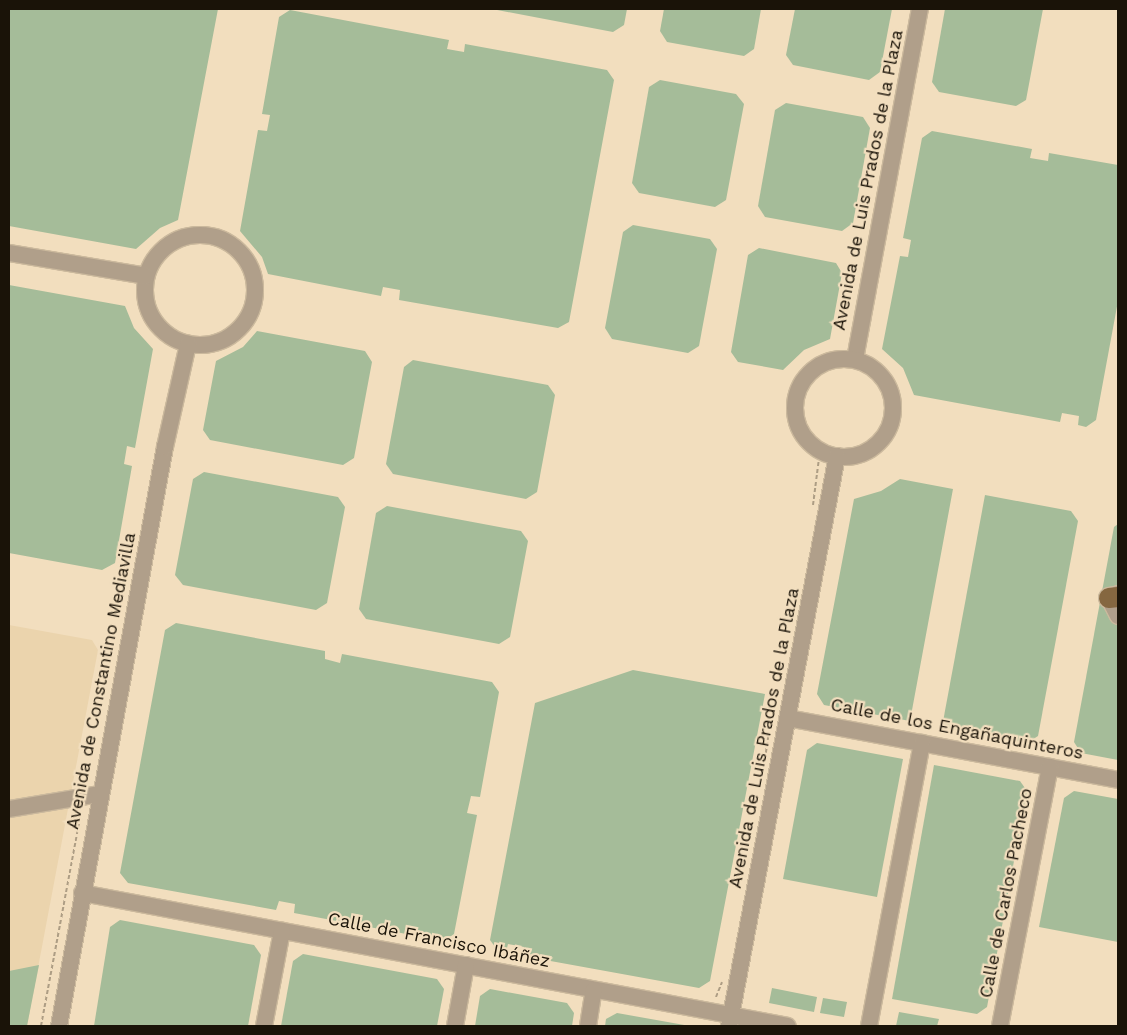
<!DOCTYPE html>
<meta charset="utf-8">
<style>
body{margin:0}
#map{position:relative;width:1127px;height:1035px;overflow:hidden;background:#f2debe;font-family:"Work Sans",sans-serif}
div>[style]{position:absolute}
.built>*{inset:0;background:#ebd4ad}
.green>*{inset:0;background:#a5bc99}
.path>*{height:2px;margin-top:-1px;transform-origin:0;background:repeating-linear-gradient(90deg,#ad9d84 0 4px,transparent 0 6.5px)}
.roads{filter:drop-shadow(1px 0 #cbb99d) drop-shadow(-1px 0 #cbb99d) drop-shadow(0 1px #cbb99d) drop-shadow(0 -1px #cbb99d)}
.minor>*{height:16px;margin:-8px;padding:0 8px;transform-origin:8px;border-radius:8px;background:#b09f8a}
.minor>.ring{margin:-8px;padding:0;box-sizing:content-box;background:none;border:16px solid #b09f8a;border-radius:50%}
.major>*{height:20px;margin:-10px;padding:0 10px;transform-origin:10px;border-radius:10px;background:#856740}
span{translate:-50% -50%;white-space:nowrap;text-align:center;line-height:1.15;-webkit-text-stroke:4.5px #f2debe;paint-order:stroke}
.street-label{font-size:18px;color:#1a1308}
.frame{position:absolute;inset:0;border:10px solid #1a1308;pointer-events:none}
</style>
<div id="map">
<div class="built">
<i style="clip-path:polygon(9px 625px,92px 640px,98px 650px,27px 1026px,9px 1026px)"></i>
</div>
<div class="green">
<i style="clip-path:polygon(9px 9px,218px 9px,178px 220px,160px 228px,136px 249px,9px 226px)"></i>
<i style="clip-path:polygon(492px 9px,627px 9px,624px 25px,613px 32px)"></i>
<i style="clip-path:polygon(664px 9px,761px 9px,754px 49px,744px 56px,667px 42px,660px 31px)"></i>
<i style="clip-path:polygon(795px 9px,892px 9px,880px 72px,869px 80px,793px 65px,786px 55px)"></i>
<i style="clip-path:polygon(945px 9px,1043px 9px,1026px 100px,1016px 106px,939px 92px,932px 82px)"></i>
<i style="clip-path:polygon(290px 10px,449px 40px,447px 49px,464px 52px,465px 44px,607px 70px,614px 80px,569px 322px,558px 328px,399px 300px,400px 290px,383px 287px,381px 296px,268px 274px,262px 257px,240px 231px,258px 130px,267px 131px,270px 115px,262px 114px,279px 17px)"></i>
<i style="clip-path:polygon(660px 80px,736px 94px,744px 104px,726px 200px,715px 207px,639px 193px,632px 183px,649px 87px)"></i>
<i style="clip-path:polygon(786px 103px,863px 117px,870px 128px,853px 223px,842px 231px,765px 217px,758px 206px,775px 110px)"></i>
<i style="clip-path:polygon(932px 131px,1032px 149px,1030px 158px,1048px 161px,1049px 153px,1118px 165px,1118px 301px,1096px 420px,1086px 427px,1078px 425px,1079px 416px,1062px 413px,1060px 422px,914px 395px,903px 368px,882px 349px,900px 256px,908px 257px,911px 240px,903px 238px,922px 138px)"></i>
<i style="clip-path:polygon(633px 225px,710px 239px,717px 249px,699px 346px,688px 353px,612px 339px,605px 328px,623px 232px)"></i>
<i style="clip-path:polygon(759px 248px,836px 263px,842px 273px,830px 339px,804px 350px,783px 370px,738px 362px,731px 352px,748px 255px)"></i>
<i style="clip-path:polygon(9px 285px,125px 306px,134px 328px,153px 349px,135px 448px,127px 446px,124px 464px,132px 466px,115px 563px,102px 570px,9px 553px)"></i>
<i style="clip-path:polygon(257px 331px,365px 351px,372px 362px,354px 458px,343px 465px,210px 440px,203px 430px,216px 361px,243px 347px)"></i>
<i style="clip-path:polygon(413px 360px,548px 385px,555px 395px,537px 492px,526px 499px,393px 474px,386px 464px,404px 367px)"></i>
<i style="clip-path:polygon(204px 472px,338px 497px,345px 507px,327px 603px,316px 610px,183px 585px,175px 575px,193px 479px)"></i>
<i style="clip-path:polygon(900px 479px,953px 489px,910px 721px,824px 705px,817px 694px,854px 499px,881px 491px)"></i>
<i style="clip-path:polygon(985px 495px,1071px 511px,1078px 521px,1038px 736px,1027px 743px,942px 727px)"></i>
<i style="clip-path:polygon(387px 506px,521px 531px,528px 541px,510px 637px,499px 644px,366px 619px,359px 609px,376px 513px)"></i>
<i style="clip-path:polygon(1118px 524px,1118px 760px,1081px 753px,1074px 742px,1114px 527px)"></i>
<i style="clip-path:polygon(176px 623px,325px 651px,325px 659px,340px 663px,342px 654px,492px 682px,499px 692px,480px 797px,471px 796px,467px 813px,477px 815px,454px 934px,444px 941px,294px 913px,295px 904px,279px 901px,276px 910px,128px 883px,120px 873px,165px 630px)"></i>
<i style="clip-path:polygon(633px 670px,765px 694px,710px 981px,699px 988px,523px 956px,524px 947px,508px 944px,506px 952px,498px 951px,490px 940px,535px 703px)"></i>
<i style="clip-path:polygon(817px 743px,903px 759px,877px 897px,783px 879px,807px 750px)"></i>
<i style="clip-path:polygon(934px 765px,1020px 781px,1027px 791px,987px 1007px,977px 1014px,892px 999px)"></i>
<i style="clip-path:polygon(1074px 791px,1118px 799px,1118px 942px,1039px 927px,1064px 798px)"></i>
<i style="clip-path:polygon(120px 920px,254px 945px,261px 955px,248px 1026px,94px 1026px,110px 927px)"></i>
<i style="clip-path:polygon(303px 954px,437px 979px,444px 989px,437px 1026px,281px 1026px,293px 961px)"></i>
<i style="clip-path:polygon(39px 965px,27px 1026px,9px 1026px,9px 971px)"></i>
<i style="clip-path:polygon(772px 988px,817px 997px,814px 1012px,769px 1003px)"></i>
<i style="clip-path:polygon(490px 989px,567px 1003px,574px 1013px,572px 1026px,475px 1026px,480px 996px)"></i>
<i style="clip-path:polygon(823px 998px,847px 1002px,844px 1017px,820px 1013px)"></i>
<i style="clip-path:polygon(899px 1012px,939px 1019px,937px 1026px,896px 1026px)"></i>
<i style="clip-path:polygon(617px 1013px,690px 1026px,605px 1026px,606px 1019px)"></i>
</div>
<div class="path">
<i style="left:813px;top:505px;width:55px;rotate:-82.7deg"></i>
<i style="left:765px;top:759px;width:27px;rotate:-82deg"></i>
<i style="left:716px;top:997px;width:16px;rotate:-68deg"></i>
<i style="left:41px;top:1026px;width:212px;rotate:-79.4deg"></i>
<i style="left:80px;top:818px;width:5px;rotate:-112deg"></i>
</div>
<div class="roads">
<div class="minor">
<i class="ring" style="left:145px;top:235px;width:94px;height:94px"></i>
<i style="left:9px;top:253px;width:139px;rotate:9.5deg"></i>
<i style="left:855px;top:359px;width:356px;rotate:-79.5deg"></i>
<i class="ring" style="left:795px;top:359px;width:82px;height:82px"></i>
<i style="left:1118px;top:594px;width:10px;rotate:156deg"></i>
<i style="left:1109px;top:598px;width:20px;rotate:63deg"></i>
<i style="left:788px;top:718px;width:336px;rotate:10.6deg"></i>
<i style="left:9px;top:809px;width:92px;rotate:-9.4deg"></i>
<i style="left:82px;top:893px;width:718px;rotate:10.67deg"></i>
<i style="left:59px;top:1026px;width:589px;rotate:-79.63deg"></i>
<i style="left:165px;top:447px;width:106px;rotate:-77.4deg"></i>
<i style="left:264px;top:1026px;width:97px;rotate:-79.3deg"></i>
<i style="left:455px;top:1026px;width:62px;rotate:-79.8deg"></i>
<i style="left:588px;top:1026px;width:36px;rotate:-81deg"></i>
<i style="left:729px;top:1026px;width:580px;rotate:-79.27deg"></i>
<i style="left:869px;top:1026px;width:288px;rotate:-79.4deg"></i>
<i style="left:1000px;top:1026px;width:264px;rotate:-79.1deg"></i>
</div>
<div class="major">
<i style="left:1109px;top:598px;width:9px;rotate:-6deg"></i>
</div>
</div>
<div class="street-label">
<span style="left:868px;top:180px;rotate:-79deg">Avenida de Luis Prados de la Plaza</span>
<span style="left:101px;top:681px;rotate:-79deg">Avenida de Constantino Mediavilla</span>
<span style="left:957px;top:729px;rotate:11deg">Calle de los Engañaquinteros</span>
<span style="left:764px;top:738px;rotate:-79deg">Avenida de Luis Prados de la Plaza</span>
<span style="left:1006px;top:893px;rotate:-79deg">Calle de Carlos Pacheco</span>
<span style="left:439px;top:940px;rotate:11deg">Calle de Francisco Ibáñez</span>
</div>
<div class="frame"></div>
</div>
